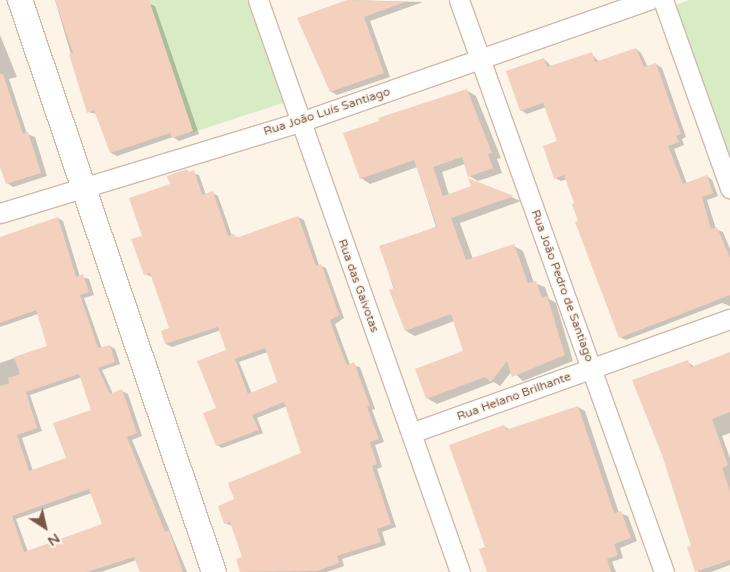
<!DOCTYPE html>
<meta charset="utf-8">
<style>
body{margin:0}
#map{position:relative;width:730px;height:572px;overflow:hidden;background:#fdf4e8;font-family:"Varela Round",sans-serif}
div>[style]{position:absolute}
.green>*{inset:0;background:#d7ecc5}
.shadow>*{inset:0;background:#0003}
.building>*{inset:0;background:#f4d1bf}
.roads{filter:drop-shadow(1px 0 #d0baac) drop-shadow(-1px 0 #d0baac) drop-shadow(0 1px #d0baac) drop-shadow(0 -1px #d0baac)}
.minor>*{height:19px;margin:-9.5px;padding:0 9.5px;transform-origin:9.5px;border-radius:9.5px;background:#fff}
.tertiary>*{height:24px;margin:-12px;padding:0 12px;transform-origin:12px;border-radius:12px;background:#fff}
span{translate:-50% -50%;white-space:nowrap;text-align:center;line-height:1.15;-webkit-text-stroke:4px #fff8ef;paint-order:stroke}
.street-label{font-size:12px;color:#79584a}
.north{position:absolute;left:20px;top:502px;width:50px;height:50px;-webkit-text-stroke:4px #fff8ef;paint-order:stroke;rotate:145deg;font-size:14px;font-weight:700;line-height:20px;text-align:center;color:#79584a}
.north::after{content:'';display:block;margin:auto;width:18px;height:22px;background:#79584a;clip-path:polygon(50% 0,100% 100%,50% 72%,0 100%)}
</style>
<div id="map">
<div class="green">
<i style="clip-path:polygon(147px 0,248px 0,283px 103px,191px 133px)"></i>
<i style="clip-path:polygon(689px 0,730px 0,730px 163px,675px 5px)"></i>
</div>
<div class="shadow">
<i style="clip-path:polygon(55px 0,140px 0,155px 6px,199px 134px,179px 141px,173px 137px,117px 156px,111px 153px,97px 114px,88px 112px)"></i>
<i style="clip-path:polygon(349px 0,423px 2px,370px 21px,390px 77px,337px 95px,330px 91px,299px 18px)"></i>
<i style="clip-path:polygon(0 35px,17px 77px,9px 79px,27px 134px,35px 137px,47px 176px,13px 187px,7px 183px,0 163px)"></i>
<i style="clip-path:polygon(636px 49px,641px 53px,648px 67px,656px 64px,662px 68px,686px 137px,682px 139px,684px 145px,674px 149px,687px 184px,707px 176px,712px 180px,718px 196px,707px 200px,716px 229px,723px 232px,730px 249px,730px 306px,722px 303px,626px 340px,620px 337px,567px 179px,561px 181px,555px 178px,558px 142px,546px 107px,527px 114px,521px 110px,544px 59px,552px 67px,591px 53px,599px 62px)"></i>
<i style="clip-path:polygon(466px 90px,476px 96px,501px 158px,497px 159px,502px 173px,478px 181px,469px 176px,465px 164px,442px 172px,449px 195px,473px 187px,470px 180px,521px 201px,460px 223px,473px 259px,514px 246px,523px 251px,534px 283px,545px 287px,549px 299px,556px 303px,573px 361px,523px 381px,512px 371px,500px 386px,494px 382px,437px 404px,427px 398px,465px 352px,454px 321px,415px 336px,406px 331px,381px 247px,436px 227px,417px 167px,370px 184px,361px 178px)"></i>
<i style="clip-path:polygon(evenodd,187px 171px,199px 175px,206px 195px,213px 193px,218px 196px,232px 236px,239px 238px,298px 217px,304px 220px,319px 265px,326px 268px,344px 318px,335px 324px,350px 365px,360px 367px,375px 409px,372px 410px,384px 442px,375px 445px,382px 467px,377px 469px,396px 527px,382px 532px,386px 545px,342px 559px,344px 566px,327px 572px,242px 572px,237px 560px,243px 558px,232px 526px,225px 523px,236px 499px,303px 454px,287px 406px,257px 418px,263px 433px,222px 448px,217px 445px,228px 351px,221px 330px,172px 347px,166px 344px,162px 332px,171px 329px,152px 277px,145px 274px,143px 236px,172px 185px,187px 171px,268px 352px,279px 383px,252px 394px,239px 362px,268px 352px)"></i>
<i style="clip-path:polygon(evenodd,58px 218px,63px 221px,80px 277px,89px 279px,94px 295px,84px 298px,102px 349px,110px 346px,115px 349px,120px 364px,102px 370px,113px 394px,122px 391px,128px 394px,142px 436px,132px 440px,187px 572px,141px 572px,137px 560px,101px 572px,17px 572px,0 560px,0 363px,49px 346px,38px 314px,0 327px,0 238px,58px 218px,82px 377px,92px 410px,67px 459px,33px 471px,22px 438px,42px 431px,30px 395px,82px 377px,58px 218px,92px 493px,103px 525px,28px 552px,16px 519px,92px 493px)"></i>
<i style="clip-path:polygon(730px 354px,730px 433px,722px 436px,730px 458px,730px 565px,711px 572px,698px 572px,693px 547px,688px 362px,695px 367px)"></i>
<i style="clip-path:polygon(578px 407px,585px 411px,619px 513px,628px 516px,637px 541px,620px 548px,623px 558px,612px 562px,616px 572px,488px 572px,487px 548px,504px 426px,510px 430px)"></i>
</div>
<div class="building">
<i style="clip-path:polygon(55px 0,149px 0,193px 131px,172px 138px,170px 133px,110px 153px,94px 110px,87px 113px,69px 54px,73px 53px)"></i>
<i style="clip-path:polygon(347px 0,405px 2px,364px 17px,384px 73px,330px 92px,297px 18px)"></i>
<i style="clip-path:polygon(636px 48px,644px 67px,656px 63px,681px 134px,676px 136px,679px 142px,668px 146px,683px 184px,707px 175px,713px 193px,702px 197px,711px 229px,717px 227px,730px 258px,730px 295px,619px 338px,575px 222px,578px 221px,572px 204px,574px 203px,564px 175px,554px 179px,543px 146px,557px 141px,543px 103px,520px 111px,506px 71px,544px 58px,547px 67px,592px 52px,595px 62px)"></i>
<i style="clip-path:polygon(0 74px,3px 74px,23px 134px,28px 132px,41px 173px,6px 184px,0 167px)"></i>
<i style="clip-path:polygon(467px 89px,492px 153px,488px 154px,493px 168px,468px 177px,462px 157px,433px 167px,443px 196px,471px 186px,468px 178px,514px 196px,451px 218px,466px 260px,514px 244px,528px 283px,536px 281px,542px 298px,547px 296px,565px 355px,512px 377px,507px 361px,491px 382px,485px 377px,426px 399px,415px 369px,463px 351px,451px 314px,405px 331px,389px 290px,394px 288px,379px 246px,437px 227px,414px 160px,360px 179px,343px 133px,379px 121px,378px 118px)"></i>
<i style="clip-path:polygon(evenodd,187px 169px,188px 172px,194px 170px,202px 195px,213px 191px,228px 236px,234px 234px,236px 238px,298px 216px,316px 266px,321px 264px,324px 271px,339px 315px,330px 320px,336px 338px,347px 365px,354px 362px,370px 406px,367px 407px,379px 439px,370px 442px,377px 464px,372px 466px,391px 524px,377px 529px,381px 542px,337px 556px,339px 563px,317px 571px,240px 572px,236px 559px,242px 557px,230px 522px,224px 524px,218px 506px,234px 499px,228px 483px,301px 453px,284px 402px,252px 415px,259px 430px,216px 446px,203px 413px,216px 408px,197px 361px,226px 350px,218px 327px,165px 344px,161px 331px,169px 328px,150px 273px,144px 275px,131px 239px,142px 236px,129px 198px,170px 184px,167px 176px,187px 169px,265px 348px,277px 382px,248px 394px,235px 359px,265px 348px)"></i>
<i style="clip-path:polygon(evenodd,58px 217px,76px 277px,83px 274px,89px 292px,80px 295px,98px 348px,110px 345px,115px 362px,98px 368px,110px 394px,122px 389px,137px 433px,127px 437px,165px 532px,169px 530px,183px 572px,140px 572px,134px 557px,87px 572px,0 572px,0 386px,9px 383px,8px 378px,20px 374px,14px 357px,47px 346px,36px 310px,0 323px,0 237px,58px 217px,79px 374px,91px 410px,53px 423px,66px 458px,29px 471px,17px 435px,37px 428px,26px 392px,79px 374px,58px 217px,89px 489px,102px 524px,24px 552px,12px 516px,89px 489px)"></i>
<i style="clip-path:polygon(730px 352px,730px 412px,712px 419px,728px 465px,722px 468px,730px 491px,730px 560px,695px 572px,687px 547px,691px 546px,662px 455px,632px 380px,688px 360px,691px 367px)"></i>
<i style="clip-path:polygon(578px 406px,614px 513px,621px 511px,631px 538px,614px 544px,618px 555px,607px 559px,611px 572px,487px 572px,479px 549px,485px 547px,449px 445px,504px 425px,506px 430px)"></i>
</div>
<div class="roads">
<div class="minor">
<i style="left:258px;top:0;width:607px;rotate:70.55deg"></i>
<i style="left:459px;top:0;width:608px;rotate:70.28deg"></i>
<i style="left:663px;top:0;width:200px;rotate:70.4deg"></i>
<i style="left:0;top:213px;width:313px;rotate:-16.9deg"></i>
<i style="left:300px;top:122px;width:370px;rotate:-19.3deg"></i>
<i style="left:411px;top:433px;width:339px;rotate:-19.7deg"></i>
</div>
<div class="tertiary">
<i style="left:20px;top:0;width:604px;rotate:71.27deg"></i>
</div>
</div>
<div class="street-label">
<span style="left:327px;top:112px;rotate:-18deg">Rua João Luís Santiago</span>
<span style="left:358px;top:286px;rotate:70deg">Rua das Gaivotas</span>
<span style="left:562px;top:286px;rotate:70deg">Rua João Pedro de Santiago</span>
<span style="left:514px;top:397px;rotate:-20deg">Rua Helano Brilhante</span>
</div>
<div class="north">N</div>
</div>
